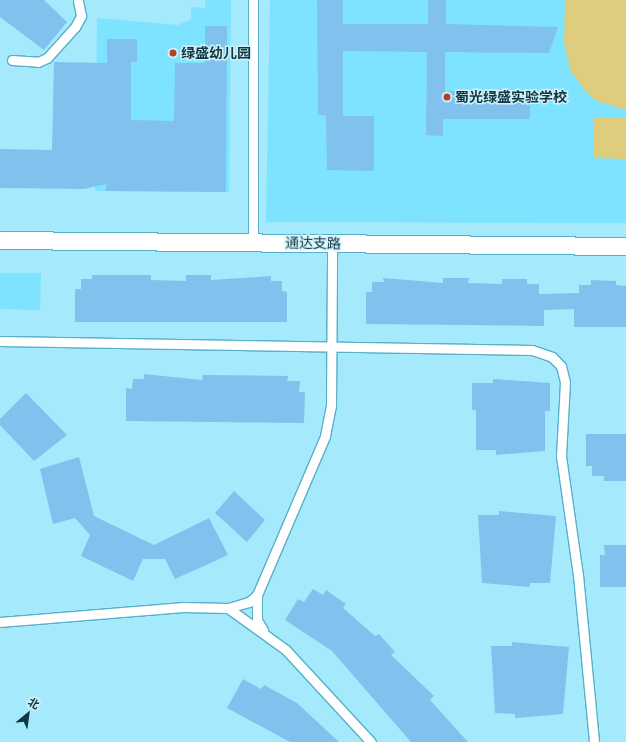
<!DOCTYPE html>
<meta charset="utf-8">
<style>
body{margin:0}
#map{position:relative;width:626px;height:742px;overflow:hidden;background:#a5e9fd;font-family:"PT Sans Narrow","Noto Sans SC",sans-serif}
div>[style]{position:absolute}
.built>*{inset:0;background:#7ee3ff}
.green>*{inset:0;background:#decd7c}
.building>*{inset:0;background:#80c2ed}
.roads{filter:drop-shadow(1px 0 #57b0c8) drop-shadow(-1px 0 #57b0c8) drop-shadow(0 1px #57b0c8) drop-shadow(0 -1px #57b0c8)}
.service>*{height:9px;margin:-4.5px;padding:0 4.5px;transform-origin:4.5px;border-radius:4.5px;background:#fff}
.minor>*{height:17px;margin:-8.5px;padding:0 8.5px;transform-origin:8.5px;border-radius:8.5px;background:#fff}
.dots>*{width:11px;height:11px;translate:-50% -50%;box-sizing:border-box;border:2px solid #d0f0fa;border-radius:50%}
span{translate:-50% -50%;white-space:nowrap;text-align:center;line-height:1.15;-webkit-text-stroke:3px #d0f0fa;paint-order:stroke}
.poi-label{font-size:14px;color:#113841;font-weight:700}
.left{translate:0 -50%;text-align:left}
.street-label{font-size:14px;color:#113841}
.north{position:absolute;left:8px;top:694px;width:40px;height:40px;-webkit-text-stroke:3px #d0f0fa;paint-order:stroke;rotate:29deg;font-size:11px;font-weight:700;line-height:16px;text-align:center;color:#113841}
.north::after{content:'';display:block;margin:auto;width:14px;height:18px;background:#113841;clip-path:polygon(50% 0,100% 100%,50% 72%,0 100%)}
</style>
<div id="map">
<div class="built">
<i style="clip-path:polygon(205px 0,231px 0,229px 192px,95px 191px,97px 18px,178px 25px,191px 19px,191px 7px,205px 8px)"></i>
<i style="clip-path:polygon(270px 0,626px 0,626px 223px,266px 222px)"></i>
<i style="clip-path:polygon(0 273px,41px 273px,40px 310px,0 309px)"></i>
</div>
<div class="green">
<i style="clip-path:polygon(565px 0,626px 0,626px 110px,597px 101px,586px 92px,570px 70px,564px 42px)"></i>
<i style="clip-path:polygon(593px 118px,626px 118px,626px 159px,593px 158px)"></i>
</div>
<div class="building">
<i style="clip-path:polygon(0 0,44px 0,67px 22px,44px 50px,0 17px)"></i>
<i style="clip-path:polygon(317px 0,343px 0,343px 24px,428px 24px,428px 0,446px 0,446px 24px,558px 27px,549px 53px,445px 52px,445px 91px,530px 92px,530px 119px,443px 119px,443px 136px,426px 135px,427px 52px,343px 51px,343px 116px,374px 116px,374px 171px,327px 170px,326px 115px,318px 115px)"></i>
<i style="clip-path:polygon(205px 26px,227px 26px,226px 192px,106px 191px,106px 184px,84px 189px,0 188px,0 149px,52px 150px,54px 62px,107px 63px,107px 39px,137px 39px,137px 62px,131px 62px,131px 120px,174px 121px,175px 63px,205px 63px)"></i>
<i style="clip-path:polygon(92px 275px,151px 275px,151px 280px,186px 281px,186px 275px,211px 275px,211px 280px,271px 276px,271px 281px,282px 281px,282px 291px,287px 292px,287px 322px,75px 322px,75px 289px,81px 289px,81px 279px,92px 279px)"></i>
<i style="clip-path:polygon(383px 278px,443px 283px,443px 278px,469px 278px,468px 283px,502px 284px,502px 279px,527px 279px,527px 284px,539px 284px,539px 294px,579px 293px,579px 285px,591px 285px,591px 280px,616px 281px,616px 285px,626px 286px,626px 327px,574px 327px,574px 309px,544px 310px,544px 326px,366px 324px,366px 292px,372px 292px,372px 282px,384px 282px)"></i>
<i style="clip-path:polygon(144px 374px,202px 380px,203px 375px,288px 376px,287px 381px,300px 381px,299px 392px,305px 392px,304px 423px,126px 421px,126px 388px,132px 389px,133px 379px,144px 379px)"></i>
<i style="clip-path:polygon(493px 379px,550px 383px,550px 411px,545px 411px,545px 451px,496px 455px,496px 450px,476px 450px,476px 410px,472px 410px,472px 383px,493px 383px)"></i>
<i style="clip-path:polygon(26px 393px,67px 435px,34px 461px,0 425px,0 419px)"></i>
<i style="clip-path:polygon(586px 434px,626px 434px,626px 481px,604px 481px,604px 476px,592px 476px,592px 466px,586px 466px)"></i>
<i style="clip-path:polygon(79px 457px,94px 516px,154px 545px,209px 518px,228px 555px,175px 579px,165px 559px,143px 559px,133px 581px,81px 556px,90px 535px,75px 518px,53px 524px,40px 469px)"></i>
<i style="clip-path:polygon(234px 491px,265px 520px,247px 542px,215px 513px)"></i>
<i style="clip-path:polygon(499px 511px,556px 516px,550px 583px,530px 583px,530px 587px,482px 583px,478px 515px,499px 515px)"></i>
<i style="clip-path:polygon(604px 545px,626px 545px,626px 587px,600px 587px,600px 555px,605px 555px)"></i>
<i style="clip-path:polygon(313px 589px,323px 595px,326px 590px,346px 604px,343px 608px,375px 636px,379px 634px,395px 652px,391px 655px,434px 696px,430px 700px,468px 742px,411px 742px,332px 651px,285px 620px,298px 599px,304px 602px)"></i>
<i style="clip-path:polygon(512px 642px,569px 647px,563px 714px,515px 718px,515px 714px,495px 713px,491px 646px,512px 646px)"></i>
<i style="clip-path:polygon(243px 679px,261px 689px,264px 685px,297px 703px,339px 742px,290px 742px,227px 708px)"></i>
</div>
<div class="roads">
<div class="service">
<i style="left:253px;top:0;width:242px;rotate:90deg"></i>
<i style="left:12px;top:60px;width:26px;rotate:4deg"></i>
<i style="left:38px;top:62px;width:10px;rotate:-24deg"></i>
<i style="left:47px;top:58px;width:42px;rotate:-47.9deg"></i>
<i style="left:75px;top:27px;width:13px;rotate:-61deg"></i>
<i style="left:81px;top:16px;width:16px;rotate:-101deg"></i>
<i style="left:0;top:341px;width:532px;rotate:0.97deg"></i>
<i style="left:532px;top:350px;width:21px;rotate:19deg"></i>
<i style="left:552px;top:357px;width:13px;rotate:45deg"></i>
<i style="left:561px;top:366px;width:16px;rotate:76deg"></i>
<i style="left:565px;top:382px;width:74px;rotate:93.1deg"></i>
<i style="left:561px;top:456px;width:120px;rotate:81.9deg"></i>
<i style="left:578px;top:575px;width:168px;rotate:84.5deg"></i>
<i style="left:257px;top:595px;width:25px;rotate:90deg"></i>
<i style="left:257px;top:620px;width:12px;rotate:59deg"></i>
<i style="left:228px;top:608px;width:72px;rotate:35.9deg"></i>
<i style="left:286px;top:650px;width:125px;rotate:47.3deg"></i>
<i style="left:0;top:622px;width:184px;rotate:-4.7deg"></i>
<i style="left:183px;top:607px;width:45px;rotate:1.3deg"></i>
<i style="left:228px;top:608px;width:22px;rotate:-16deg"></i>
<i style="left:249px;top:602px;width:11px;rotate:-41deg"></i>
<i style="left:257px;top:595px;width:173px;rotate:-66.8deg"></i>
<i style="left:325px;top:436px;width:31px;rotate:-79deg"></i>
<i style="left:331px;top:406px;width:163px;rotate:-89.6deg"></i>
</div>
<div class="minor">
<i style="left:0;top:240px;width:626px;rotate:0.55deg"></i>
</div>
</div>
<div class="dots">
<i style="left:173px;top:53px;background:#ab4422"></i>
<i style="left:447px;top:97px;background:#ab4422"></i>
</div>
<div class="poi-label">
<span class="left" style="left:181px;top:53px">绿盛幼儿园</span>
<span class="left" style="left:455px;top:97px">蜀光绿盛实验学校</span>
</div>
<div class="street-label">
<span style="left:313px;top:243px;rotate:1deg">通达支路</span>
</div>
<div class="north">北</div>
</div>
